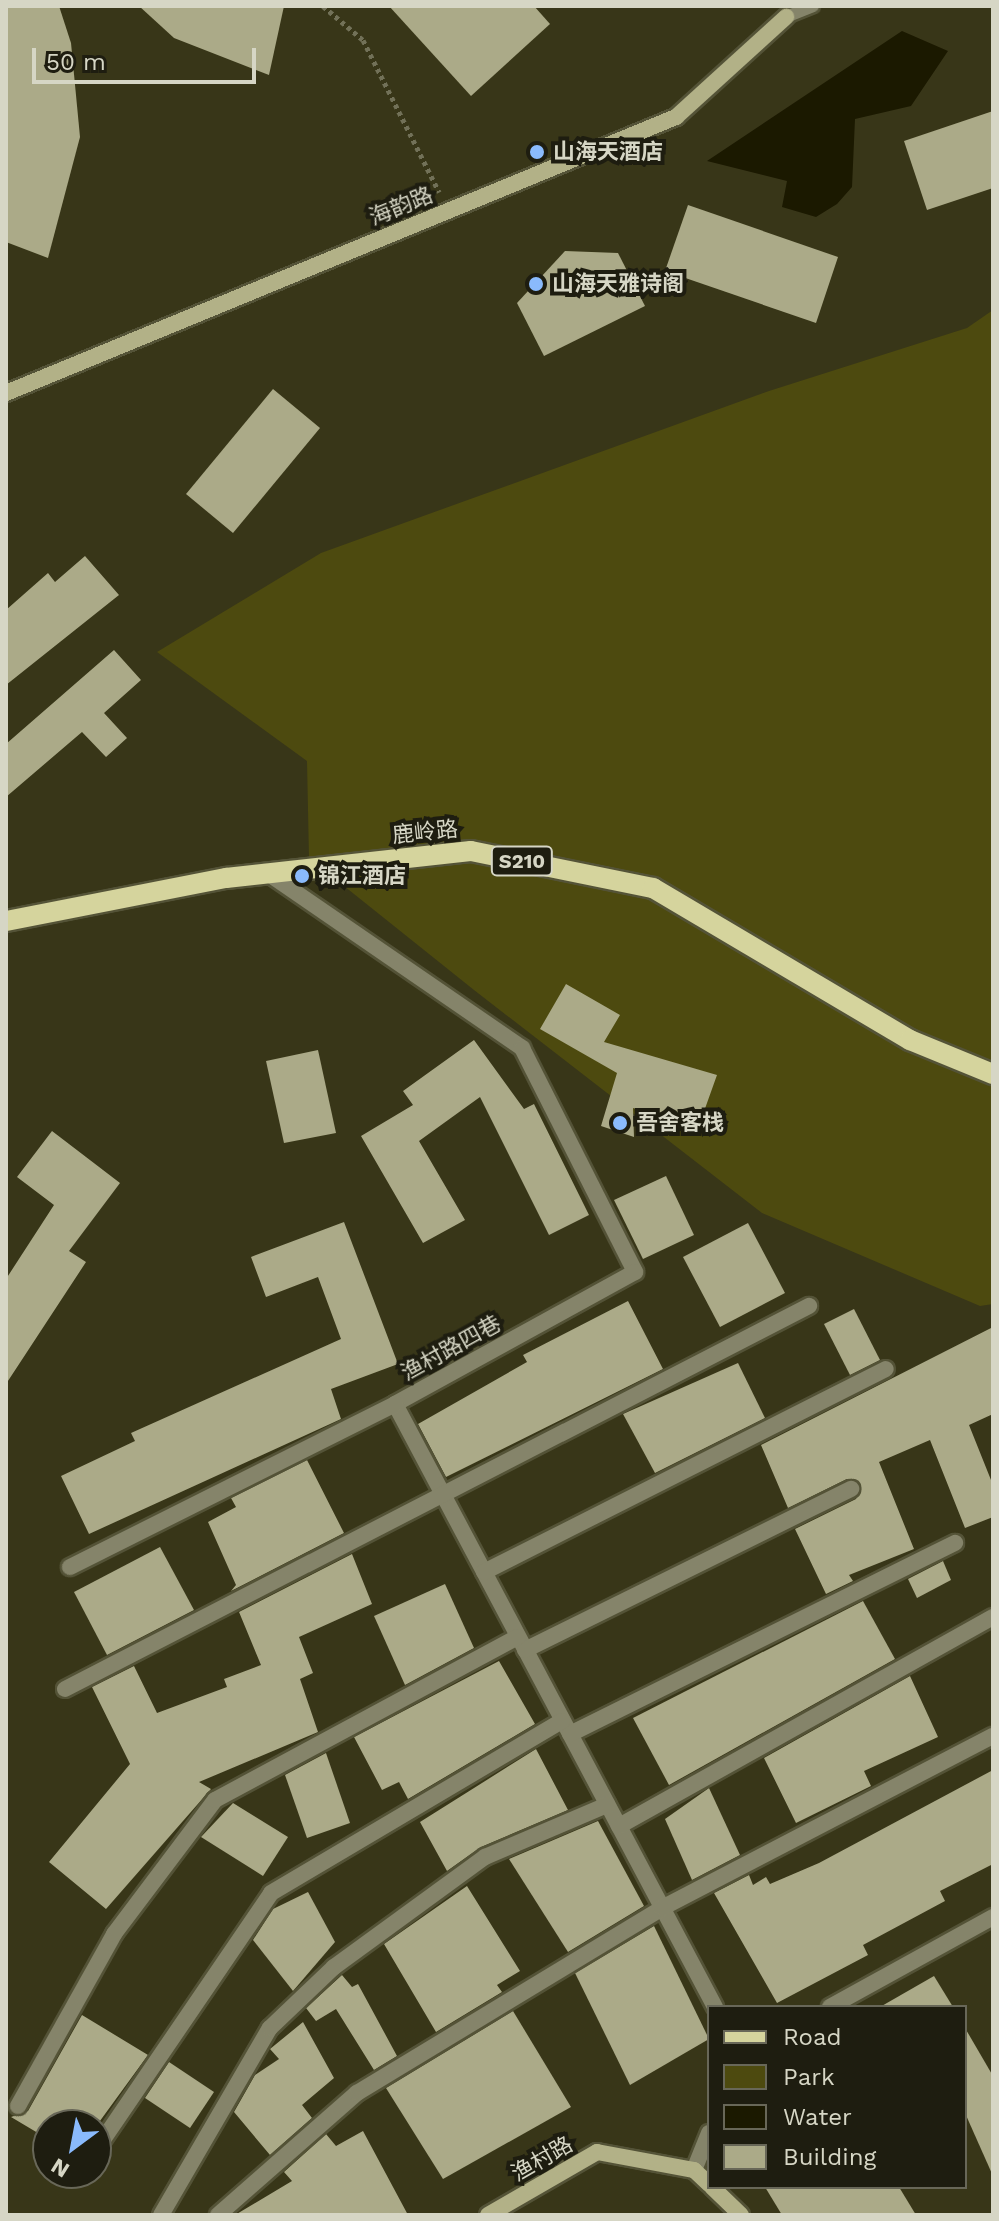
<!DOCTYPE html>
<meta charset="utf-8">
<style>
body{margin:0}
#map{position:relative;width:999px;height:2221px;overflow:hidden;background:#383618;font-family:"Work Sans","Noto Sans SC",sans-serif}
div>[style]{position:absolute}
.green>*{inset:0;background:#4d4a0f}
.water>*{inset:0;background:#1b1900}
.building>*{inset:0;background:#abaa88}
.path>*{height:5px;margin-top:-2.5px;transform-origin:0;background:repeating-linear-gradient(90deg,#727158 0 4px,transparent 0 8px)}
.roads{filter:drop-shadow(2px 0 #545337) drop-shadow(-2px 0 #545337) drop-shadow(0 2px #545337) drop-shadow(0 -2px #545337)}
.lane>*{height:12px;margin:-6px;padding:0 6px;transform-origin:6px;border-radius:6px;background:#85846a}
.street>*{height:16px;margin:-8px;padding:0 8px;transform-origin:8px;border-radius:8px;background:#85846a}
.secondary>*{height:16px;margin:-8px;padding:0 8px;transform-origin:8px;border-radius:8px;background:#b2b187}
.primary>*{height:20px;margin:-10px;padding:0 10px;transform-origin:10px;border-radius:10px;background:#d5d49d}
.dots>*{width:22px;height:22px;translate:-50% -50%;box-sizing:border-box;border:4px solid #1e1d10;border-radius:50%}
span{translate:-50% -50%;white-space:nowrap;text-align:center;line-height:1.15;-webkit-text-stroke:8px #1e1d10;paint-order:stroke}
.shield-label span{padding:2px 6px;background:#1e1d10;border:2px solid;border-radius:6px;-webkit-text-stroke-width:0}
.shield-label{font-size:20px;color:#d6d6c5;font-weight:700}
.poi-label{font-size:22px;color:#d6d6c5;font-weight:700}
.left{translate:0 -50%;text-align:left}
.street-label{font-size:22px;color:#d6d6c5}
.frame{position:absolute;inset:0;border:8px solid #d6d6c5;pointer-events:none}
.legend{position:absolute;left:707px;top:2005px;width:260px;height:184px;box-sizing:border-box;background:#1e1d10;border:2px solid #686758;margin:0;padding:10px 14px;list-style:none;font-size:24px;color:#d6d6c5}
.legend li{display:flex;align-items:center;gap:16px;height:40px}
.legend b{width:40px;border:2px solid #686758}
.north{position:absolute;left:32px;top:2109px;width:80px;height:80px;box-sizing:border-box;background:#1e1d10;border:2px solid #686758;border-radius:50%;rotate:212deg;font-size:22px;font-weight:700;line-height:32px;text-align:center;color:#d6d6c5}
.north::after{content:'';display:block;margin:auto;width:28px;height:36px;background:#8abafc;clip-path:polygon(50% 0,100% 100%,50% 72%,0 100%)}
.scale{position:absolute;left:32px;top:48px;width:224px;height:36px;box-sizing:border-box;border:4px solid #d6d6c5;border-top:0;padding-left:10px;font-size:24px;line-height:28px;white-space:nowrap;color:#d6d6c5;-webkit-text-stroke:6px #1e1d10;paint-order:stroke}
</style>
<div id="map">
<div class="green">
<i style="clip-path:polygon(993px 310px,993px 1304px,980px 1306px,762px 1213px,474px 990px,309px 858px,307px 761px,157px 652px,321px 553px,769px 391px,967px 328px)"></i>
</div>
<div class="water">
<i style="clip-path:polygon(902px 31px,948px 51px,911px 106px,855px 119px,852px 187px,837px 204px,816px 217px,782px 207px,787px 181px,707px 161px)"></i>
</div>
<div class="building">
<i style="clip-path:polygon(6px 6px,59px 6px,71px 43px,80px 137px,48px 258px,6px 242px)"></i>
<i style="clip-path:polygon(139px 6px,284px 6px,269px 75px,174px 38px)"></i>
<i style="clip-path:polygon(389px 6px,534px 6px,550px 24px,471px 96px)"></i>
<i style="clip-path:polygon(993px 111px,993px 188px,927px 210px,904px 141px)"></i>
<i style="clip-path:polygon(688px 205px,838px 257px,816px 323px,665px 271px)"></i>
<i style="clip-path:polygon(565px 251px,618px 253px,645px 306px,544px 356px,517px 303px)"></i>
<i style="clip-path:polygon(273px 389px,320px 428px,233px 533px,186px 494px)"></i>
<i style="clip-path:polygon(85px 556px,119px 595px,6px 685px,6px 610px,48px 573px,55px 582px)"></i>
<i style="clip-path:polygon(114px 650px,141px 680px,104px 713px,127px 738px,106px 757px,82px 732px,6px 797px,6px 744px)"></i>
<i style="clip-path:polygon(566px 984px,620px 1015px,604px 1042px,717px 1075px,697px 1131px,633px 1108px,634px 1137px,601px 1126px,617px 1073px,540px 1029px)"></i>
<i style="clip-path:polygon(474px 1040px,524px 1109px,534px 1104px,589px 1215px,549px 1235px,480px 1097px,419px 1141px,465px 1220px,423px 1243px,361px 1136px,413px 1105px,403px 1091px)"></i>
<i style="clip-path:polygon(318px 1050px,336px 1133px,284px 1143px,266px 1061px)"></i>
<i style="clip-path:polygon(52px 1131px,120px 1183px,69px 1251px,86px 1262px,6px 1384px,6px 1279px,54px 1205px,17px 1177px)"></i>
<i style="clip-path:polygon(666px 1176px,694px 1235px,643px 1259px,614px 1200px)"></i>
<i style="clip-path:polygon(344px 1222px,398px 1364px,331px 1389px,341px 1419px,89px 1534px,61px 1476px,135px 1441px,131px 1433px,341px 1339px,318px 1277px,266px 1297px,251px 1257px)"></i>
<i style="clip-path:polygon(748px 1223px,785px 1293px,720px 1327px,683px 1257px)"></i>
<i style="clip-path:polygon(628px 1301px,663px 1369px,446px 1477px,418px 1424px,527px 1362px,523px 1355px)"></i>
<i style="clip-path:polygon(854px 1309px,880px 1360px,850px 1375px,824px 1324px)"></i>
<i style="clip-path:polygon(993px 1327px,993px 1414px,969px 1425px,993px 1485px,993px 1517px,965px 1528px,930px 1440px,879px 1462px,914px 1549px,849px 1575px,853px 1581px,826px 1594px,795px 1529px,856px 1499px,861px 1485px,847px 1479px,788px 1508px,761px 1445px)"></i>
<i style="clip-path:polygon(738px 1363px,765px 1418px,655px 1473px,623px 1414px)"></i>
<i style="clip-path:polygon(307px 1460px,344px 1533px,231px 1591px,236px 1585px,208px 1522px,236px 1507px,231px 1498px)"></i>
<i style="clip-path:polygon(160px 1547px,194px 1610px,107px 1655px,74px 1592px)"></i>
<i style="clip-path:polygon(352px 1554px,372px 1604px,299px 1637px,313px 1673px,300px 1679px,318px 1732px,199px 1782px,211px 1789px,106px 1909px,49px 1862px,130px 1764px,92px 1687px,134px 1666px,157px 1713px,227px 1687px,224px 1679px,261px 1665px,239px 1612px)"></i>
<i style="clip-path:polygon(943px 1561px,951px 1580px,917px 1598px,908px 1579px)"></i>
<i style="clip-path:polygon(445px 1584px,474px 1648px,405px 1685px,374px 1616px)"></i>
<i style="clip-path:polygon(863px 1601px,895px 1659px,669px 1785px,633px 1718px)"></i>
<i style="clip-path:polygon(499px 1661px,535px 1724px,408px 1799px,399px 1782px,382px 1790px,354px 1737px)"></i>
<i style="clip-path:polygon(910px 1676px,938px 1737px,864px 1771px,871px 1786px,796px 1823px,764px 1758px)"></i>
<i style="clip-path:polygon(536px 1749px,568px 1810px,481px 1847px,447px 1871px,420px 1822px)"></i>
<i style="clip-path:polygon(326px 1753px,350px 1823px,307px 1838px,285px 1775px)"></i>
<i style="clip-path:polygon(993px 1770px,993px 1864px,940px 1891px,945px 1901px,863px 1945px,868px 1955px,777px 2003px,714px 1893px,749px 1875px,753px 1885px,766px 1877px,770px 1884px,819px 1863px)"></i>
<i style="clip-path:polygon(709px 1788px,740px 1855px,692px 1880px,665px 1819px)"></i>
<i style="clip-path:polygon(233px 1803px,288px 1837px,263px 1876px,201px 1837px)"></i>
<i style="clip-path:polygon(598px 1821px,644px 1906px,568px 1952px,509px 1859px)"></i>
<i style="clip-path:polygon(467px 1886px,520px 1971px,497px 1985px,502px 1992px,436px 2032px,384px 1944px)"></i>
<i style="clip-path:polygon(308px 1892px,335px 1942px,293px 1991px,253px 1940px,273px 1909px)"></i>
<i style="clip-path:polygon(654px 1926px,709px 2039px,630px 2085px,575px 1973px)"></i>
<i style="clip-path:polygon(342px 1975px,352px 1987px,358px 1984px,397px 2056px,374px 2070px,336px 2009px,316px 2021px,306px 2008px)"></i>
<i style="clip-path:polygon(934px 1976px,953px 2007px,880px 2007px)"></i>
<i style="clip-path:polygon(513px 2011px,571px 2107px,443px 2179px,386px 2088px)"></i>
<i style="clip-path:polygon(82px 2015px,148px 2055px,97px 2125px,48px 2125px,48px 2139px,11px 2117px,28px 2111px)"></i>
<i style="clip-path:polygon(303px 2022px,334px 2078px,302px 2105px,312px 2118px,270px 2155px,234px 2112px,255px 2075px,279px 2059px,270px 2049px)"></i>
<i style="clip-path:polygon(965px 2028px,993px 2076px,993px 2176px,965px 2113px)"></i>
<i style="clip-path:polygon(169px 2062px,214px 2092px,190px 2128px,145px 2098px)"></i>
<i style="clip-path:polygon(363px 2131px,408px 2215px,235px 2215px,292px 2181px,284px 2172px,326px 2134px,336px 2146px)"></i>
<i style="clip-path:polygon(765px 2187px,899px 2187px,916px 2215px,782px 2215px)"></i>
</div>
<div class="path">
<i style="left:323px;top:6px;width:52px;rotate:40.4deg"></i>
<i style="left:363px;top:40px;width:170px;rotate:63.4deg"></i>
</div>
<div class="roads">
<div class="lane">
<i style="left:786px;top:17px;width:29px;rotate:-22deg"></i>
</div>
<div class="street">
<i style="left:266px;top:872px;width:311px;rotate:34.5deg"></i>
<i style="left:522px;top:1048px;width:251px;rotate:63.2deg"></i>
<i style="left:635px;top:1272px;width:274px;rotate:151.2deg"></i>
<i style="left:395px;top:1404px;width:683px;rotate:62.05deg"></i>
<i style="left:70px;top:1567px;width:364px;rotate:-26.6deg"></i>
<i style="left:484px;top:1572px;width:450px;rotate:-26.8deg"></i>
<i style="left:525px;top:1650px;width:364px;rotate:-26.3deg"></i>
<i style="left:65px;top:1689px;width:837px;rotate:-27.24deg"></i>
<i style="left:570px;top:1734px;width:430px;rotate:-26.4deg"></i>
<i style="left:619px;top:1826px;width:428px;rotate:-29.2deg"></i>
<i style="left:830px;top:2007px;width:186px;rotate:-28.9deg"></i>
<i style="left:18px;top:2106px;width:197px;rotate:-60.8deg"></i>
<i style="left:114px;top:1934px;width:168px;rotate:-53deg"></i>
<i style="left:215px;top:1800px;width:344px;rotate:-28.3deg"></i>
<i style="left:96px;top:2150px;width:311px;rotate:-55.7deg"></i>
<i style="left:271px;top:1893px;width:338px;rotate:-30.6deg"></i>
<i style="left:694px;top:2170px;width:40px;rotate:-68deg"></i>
<i style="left:161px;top:2215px;width:216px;rotate:-59.8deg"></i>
<i style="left:270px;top:2028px;width:88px;rotate:-43.6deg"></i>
<i style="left:334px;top:1967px;width:187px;rotate:-36.1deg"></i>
<i style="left:485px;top:1857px;width:133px;rotate:-23.1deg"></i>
<i style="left:218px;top:2215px;width:185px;rotate:-41.3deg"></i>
<i style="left:357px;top:2093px;width:357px;rotate:-31.2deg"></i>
<i style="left:662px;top:1908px;width:373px;rotate:-27.5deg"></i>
</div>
<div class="secondary">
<i style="left:6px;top:393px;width:725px;rotate:-22.39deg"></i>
<i style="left:676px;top:117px;width:149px;rotate:-42.3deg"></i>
<i style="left:712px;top:2187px;width:40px;rotate:44deg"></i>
<i style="left:488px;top:2215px;width:126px;rotate:-30deg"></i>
<i style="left:597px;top:2152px;width:99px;rotate:10.5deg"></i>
<i style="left:694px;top:2170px;width:21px;rotate:43deg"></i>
</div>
<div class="primary">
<i style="left:6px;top:921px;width:224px;rotate:-11.1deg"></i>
<i style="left:226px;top:878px;width:246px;rotate:-6.3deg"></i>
<i style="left:471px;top:851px;width:186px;rotate:11.5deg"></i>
<i style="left:653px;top:888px;width:299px;rotate:30.6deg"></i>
<i style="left:910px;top:1040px;width:90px;rotate:22.3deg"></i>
</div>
</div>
<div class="dots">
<i style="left:537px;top:152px;background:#8abafc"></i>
<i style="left:536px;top:284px;background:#8abafc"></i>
<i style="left:302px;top:876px;background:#8abafc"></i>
<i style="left:620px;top:1123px;background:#8abafc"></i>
</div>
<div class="shield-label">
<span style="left:522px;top:861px">S210</span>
</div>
<div class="poi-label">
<span class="left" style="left:553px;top:152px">山海天酒店</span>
<span class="left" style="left:552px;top:284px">山海天雅诗阁</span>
<span class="left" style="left:318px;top:876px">锦江酒店</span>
<span class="left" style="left:636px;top:1123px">吾舍客栈</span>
</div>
<div class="street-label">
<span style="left:401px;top:206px;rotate:-22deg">海韵路</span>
<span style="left:425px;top:832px;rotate:-6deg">鹿岭路</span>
<span style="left:451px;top:1348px;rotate:-29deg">渔村路四巷</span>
<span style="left:542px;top:2159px;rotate:-30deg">渔村路</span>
</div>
<div class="frame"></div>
<ul class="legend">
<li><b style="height:10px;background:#d5d49d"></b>Road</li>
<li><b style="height:22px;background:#4d4a0f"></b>Park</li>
<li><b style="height:22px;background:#1b1900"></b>Water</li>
<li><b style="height:22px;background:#abaa88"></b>Building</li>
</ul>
<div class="north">N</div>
<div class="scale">50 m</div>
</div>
